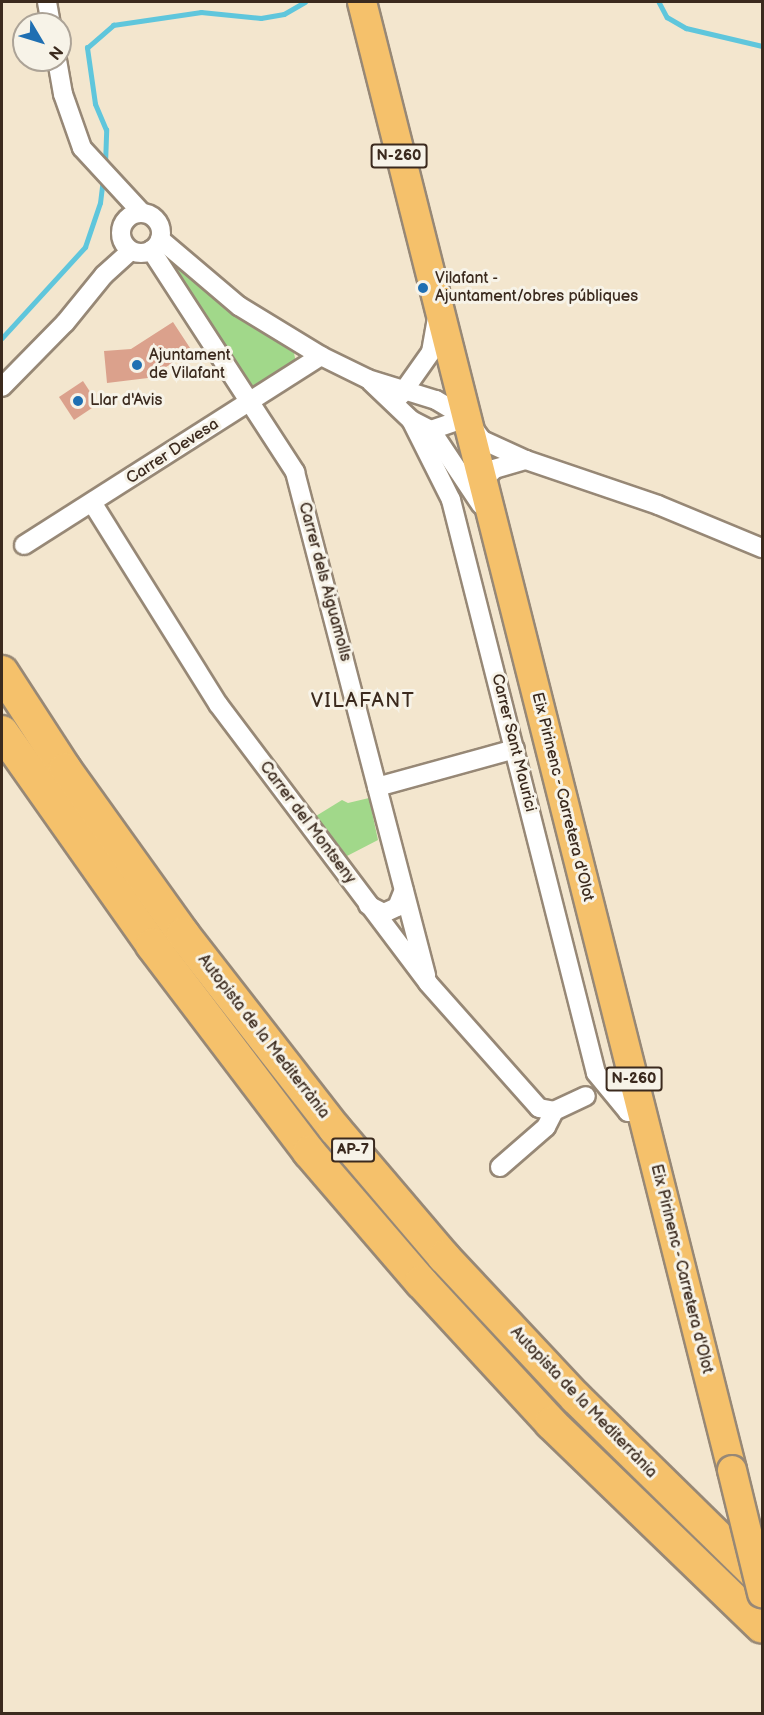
<!DOCTYPE html>
<meta charset="utf-8">
<style>
body{margin:0}
#map{position:relative;width:764px;height:1715px;overflow:hidden;background:#f3e6ce;font-family:"Balsamiq Sans",sans-serif}
div>[style]{position:absolute}
.green>*{inset:0;background:#a1d88a}
.stream>*{height:4.5px;margin:-2.25px;padding:0 2.25px;transform-origin:2.25px;border-radius:2.25px;background:#5fc6dc}
.building>*{inset:0;background:#dba18c}
.roads{filter:drop-shadow(2px 0 #978876) drop-shadow(-2px 0 #978876) drop-shadow(0 2px #978876) drop-shadow(0 -2px #978876)}
.street>*{height:18px;margin:-9px;padding:0 9px;transform-origin:9px;border-radius:9px;background:#fff}
.street>.ring{margin:-9px;padding:0;box-sizing:content-box;background:none;border:18px solid #fff;border-radius:50%}
.primary>*{height:28px;margin:-14px;padding:0 14px;transform-origin:14px;border-radius:14px;background:#f5c16b}
.highway>*{height:32px;margin:-16px;padding:0 16px;transform-origin:16px;border-radius:16px;background:#f5c16b}
.bridges{filter:drop-shadow(2px 0 #978876) drop-shadow(-2px 0 #978876) drop-shadow(0 2px #978876) drop-shadow(0 -2px #978876)}
.primary-bridge>*{height:28px;margin:-14px;padding:0 14px;transform-origin:14px;border-radius:14px;background:#f5c16b}
.dots>*{width:16px;height:16px;translate:-50% -50%;box-sizing:border-box;border:3px solid #f7f3e8;border-radius:50%}
span{translate:-50% -50%;white-space:nowrap;text-align:center;line-height:1.15;-webkit-text-stroke:6px #f7f3e8;paint-order:stroke}
.shield-label span{padding:2px 4px;background:#f7f3e8;border:2px solid;border-radius:4px;-webkit-text-stroke-width:0}
.shield-label{font-size:15px;color:#3b2a1e;font-weight:700}
.poi-label{font-size:16px;color:#3b2a1e}
.left{translate:0 -50%;text-align:left}
.street-label{font-size:16px;color:#3b2a1e}
.quarter-label{font-size:20px;color:#3b2a1e;letter-spacing:1.5px}
.frame{position:absolute;inset:0;border:3px solid #3b2a1e;pointer-events:none}
.north{position:absolute;left:12px;top:12px;width:60px;height:60px;box-sizing:border-box;background:#f7f3e8;border:2px solid #aca397;border-radius:50%;rotate:128deg;font-size:16px;font-weight:700;line-height:24px;text-align:center;color:#3b2a1e}
.north::after{content:'';display:block;margin:auto;width:21px;height:27px;background:#1f6fb2;clip-path:polygon(50% 0,100% 100%,50% 72%,0 100%)}
</style>
<div id="map">
<div class="green">
<i style="clip-path:polygon(166px 253px,245px 322px,294px 353px,296px 363px,252px 391px,164px 259px)"></i>
<i style="clip-path:polygon(369px 798px,378px 840px,347px 856px,316px 816px,342px 800px,348px 803px)"></i>
</div>
<div class="stream">
<i style="left:659px;top:2px;width:17px;rotate:62deg"></i>
<i style="left:667px;top:17px;width:22px;rotate:30deg"></i>
<i style="left:686px;top:28px;width:78px;rotate:13.3deg"></i>
<i style="left:105px;top:165px;width:35px;rotate:-88deg"></i>
<i style="left:106px;top:130px;width:28px;rotate:-113deg"></i>
<i style="left:95px;top:104px;width:57px;rotate:-98.1deg"></i>
<i style="left:87px;top:48px;width:35px;rotate:-41deg"></i>
<i style="left:113px;top:25px;width:89px;rotate:-8.4deg"></i>
<i style="left:201px;top:12px;width:60px;rotate:5.7deg"></i>
<i style="left:261px;top:18px;width:23px;rotate:-10deg"></i>
<i style="left:284px;top:14px;width:24px;rotate:-30deg"></i>
<i style="left:2px;top:338px;width:123px;rotate:-47.6deg"></i>
<i style="left:85px;top:247px;width:46px;rotate:-71.2deg"></i>
<i style="left:100px;top:203px;width:24px;rotate:-83deg"></i>
</div>
<div class="building">
<i style="clip-path:polygon(173px 322px,192px 351px,148px 378px,107px 383px,104px 351px,131px 349px)"></i>
<i style="clip-path:polygon(83px 381px,98px 404px,74px 420px,59px 397px)"></i>
</div>
<div class="roads">
<div class="street">
<i style="left:47px;top:2px;width:22px;rotate:80deg"></i>
<i style="left:57px;top:60px;width:35px;rotate:80deg"></i>
<i style="left:63px;top:94px;width:57px;rotate:70.6deg"></i>
<i style="left:82px;top:148px;width:87px;rotate:47.3deg"></i>
<i class="ring" style="left:121px;top:213px;width:22px;height:22px"></i>
<i style="left:160px;top:239px;width:104px;rotate:40.3deg"></i>
<i style="left:239px;top:306px;width:96px;rotate:31.4deg"></i>
<i style="left:321px;top:356px;width:52px;rotate:26.1deg"></i>
<i style="left:368px;top:379px;width:71px;rotate:17.2deg"></i>
<i style="left:436px;top:400px;width:35px;rotate:31deg"></i>
<i style="left:466px;top:418px;width:27px;rotate:54deg"></i>
<i style="left:482px;top:440px;width:48px;rotate:24.4deg"></i>
<i style="left:526px;top:460px;width:139px;rotate:18.8deg"></i>
<i style="left:658px;top:505px;width:113px;rotate:22.5deg"></i>
<i style="left:151px;top:250px;width:265px;rotate:57deg"></i>
<i style="left:295px;top:472px;width:520px;rotate:75.4deg"></i>
<i style="left:371px;top:382px;width:55px;rotate:43.5deg"></i>
<i style="left:411px;top:420px;width:22px;rotate:27deg"></i>
<i style="left:431px;top:430px;width:90px;rotate:56.3deg"></i>
<i style="left:2px;top:387px;width:90px;rotate:-45.5deg"></i>
<i style="left:65px;top:323px;width:62px;rotate:-50.9deg"></i>
<i style="left:104px;top:275px;width:36px;rotate:-42deg"></i>
<i style="left:400px;top:396px;width:54px;rotate:-54.8deg"></i>
<i style="left:431px;top:352px;width:36px;rotate:-80deg"></i>
<i style="left:411px;top:420px;width:89px;rotate:63.4deg"></i>
<i style="left:451px;top:500px;width:591px;rotate:75.8deg"></i>
<i style="left:596px;top:1073px;width:50px;rotate:50.6deg"></i>
<i style="left:628px;top:1112px;width:14px;rotate:-8deg"></i>
<i style="left:431px;top:430px;width:37px;rotate:-19deg"></i>
<i style="left:483px;top:481px;width:16px;rotate:-47deg"></i>
<i style="left:494px;top:469px;width:33px;rotate:-16deg"></i>
<i style="left:93px;top:504px;width:236px;rotate:58deg"></i>
<i style="left:218px;top:704px;width:349px;rotate:53deg"></i>
<i style="left:428px;top:983px;width:167px;rotate:48.4deg"></i>
<i style="left:539px;top:1108px;width:15px;rotate:11deg"></i>
<i style="left:554px;top:1111px;width:35px;rotate:-25deg"></i>
<i style="left:24px;top:545px;width:352px;rotate:-32.5deg"></i>
<i style="left:377px;top:787px;width:143px;rotate:-15.4deg"></i>
<i style="left:368px;top:905px;width:18px;rotate:27deg"></i>
<i style="left:384px;top:913px;width:14px;rotate:-25deg"></i>
<i style="left:397px;top:907px;width:18px;rotate:-68deg"></i>
<i style="left:500px;top:1167px;width:61px;rotate:-41deg"></i>
<i style="left:546px;top:1127px;width:18px;rotate:-63deg"></i>
</div>
<div class="primary">
<i style="left:362px;top:2px;width:1514px;rotate:75.85deg"></i>
</div>
<div class="highway">
<i style="left:2px;top:672px;width:116px;rotate:57deg"></i>
<i style="left:65px;top:769px;width:203px;rotate:54.4deg"></i>
<i style="left:183px;top:934px;width:247px;rotate:52.1deg"></i>
<i style="left:335px;top:1129px;width:168px;rotate:49.6deg"></i>
<i style="left:444px;top:1257px;width:193px;rotate:46.9deg"></i>
<i style="left:576px;top:1398px;width:260px;rotate:44.4deg"></i>
<i style="left:2px;top:732px;width:261px;rotate:54.8deg"></i>
<i style="left:152px;top:945px;width:260px;rotate:52.8deg"></i>
<i style="left:309px;top:1152px;width:172px;rotate:49.3deg"></i>
<i style="left:421px;top:1282px;width:192px;rotate:47.3deg"></i>
<i style="left:551px;top:1423px;width:293px;rotate:44deg"></i>
</div>
</div>
<div class="bridges">
<div class="primary-bridge">
<i style="left:732px;top:1470px;width:127px;rotate:76.3deg"></i>
</div>
</div>
<div class="dots">
<i style="left:423px;top:288px;background:#1f6fb2"></i>
<i style="left:137px;top:365px;background:#1f6fb2"></i>
<i style="left:78px;top:401px;background:#1f6fb2"></i>
</div>
<div class="shield-label">
<span style="left:399px;top:156px">N-260</span>
<span style="left:634px;top:1079px">N-260</span>
<span style="left:353px;top:1150px">AP-7</span>
</div>
<div class="poi-label">
<span class="left" style="left:435px;top:288px">Vilafant -<br>Ajuntament/obres públiques</span>
<span class="left" style="left:149px;top:365px">Ajuntament<br>de Vilafant</span>
<span class="left" style="left:90px;top:401px">Llar d'Avis</span>
</div>
<div class="street-label">
<span style="left:173px;top:452px;rotate:-33deg">Carrer Devesa</span>
<span style="left:324px;top:582px;rotate:75deg">Carrer dels Aiguamolls</span>
<span style="left:513px;top:743px;rotate:76deg">Carrer Sant Maurici</span>
<span style="left:562px;top:797px;rotate:76deg">Eix Pirinenc - Carretera d'Olot</span>
<span style="left:307px;top:823px;rotate:53deg">Carrer del Montseny</span>
<span style="left:263px;top:1037px;rotate:52deg">Autopista de la Mediterrània</span>
<span style="left:681px;top:1269px;rotate:76deg">Eix Pirinenc - Carretera d'Olot</span>
<span style="left:583px;top:1403px;rotate:46deg">Autopista de la Mediterrània</span>
</div>
<div class="quarter-label">
<span style="left:363px;top:701px">VILAFANT</span>
</div>
<div class="frame"></div>
<div class="north">N</div>
</div>
